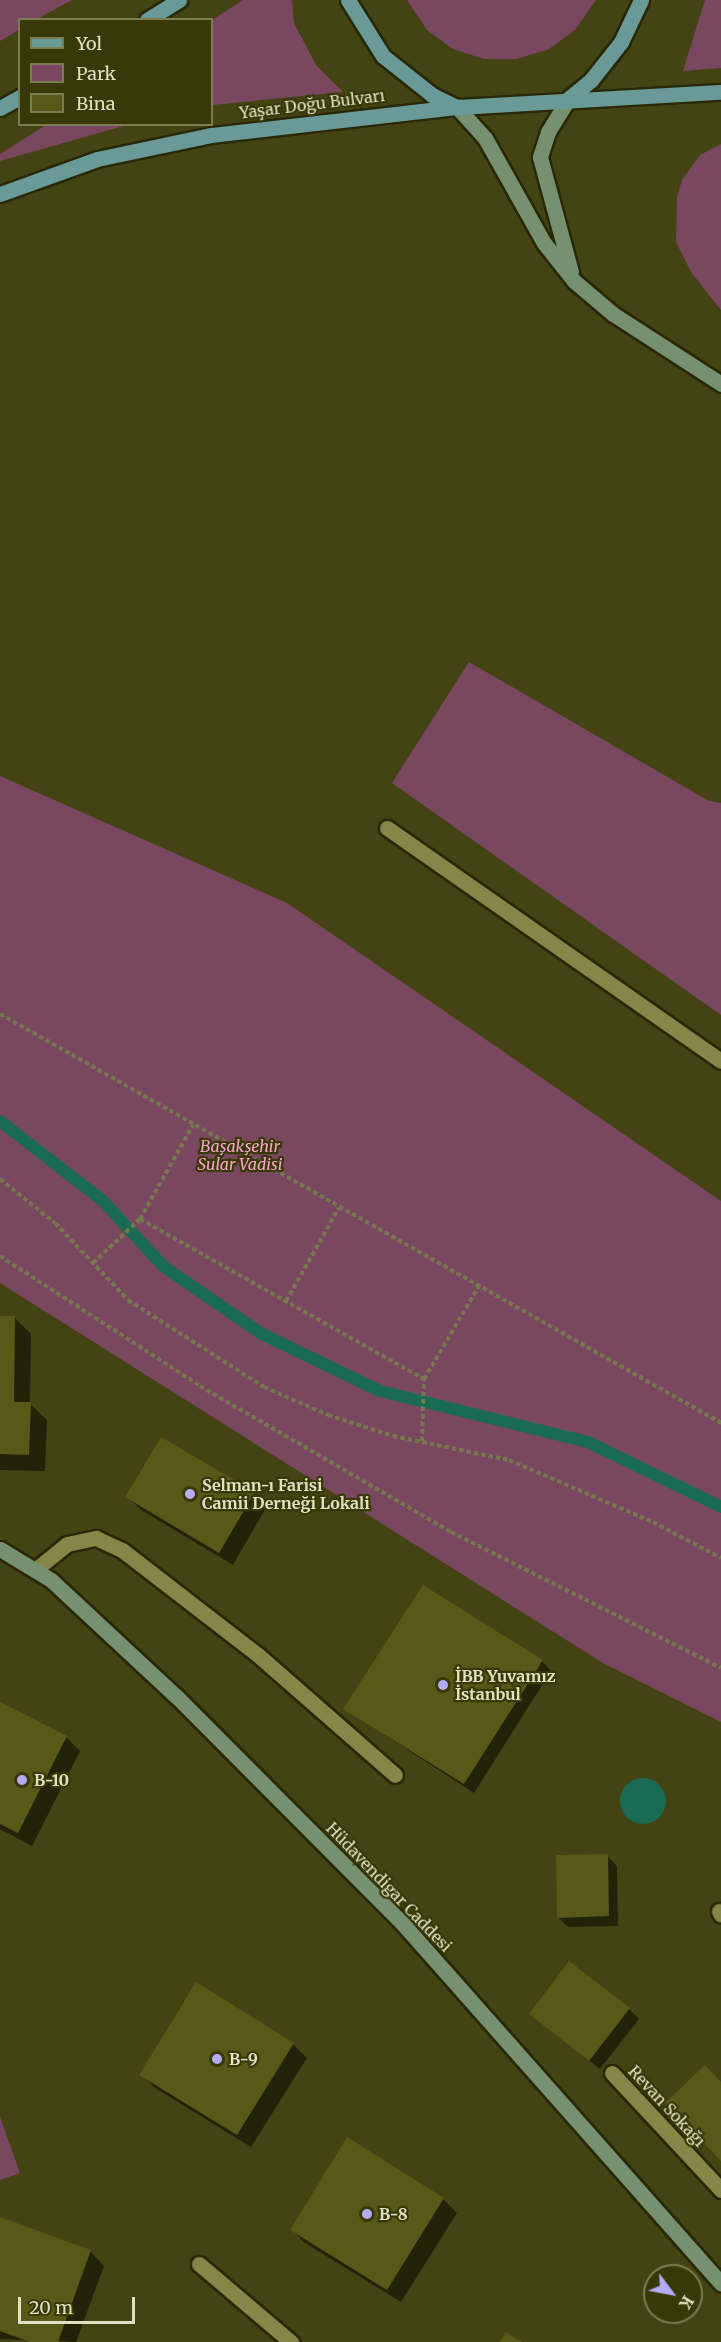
<!DOCTYPE html>
<meta charset="utf-8">
<style>
body{margin:0}
#map{position:relative;width:721px;height:2342px;overflow:hidden;background:#434314;font-family:Merriweather,serif}
div>[style]{position:absolute}
.green>*{inset:0;background:#794860}
.water>*{inset:0;background:#196b54}
.round{border-radius:50%}
.shadow>*{inset:0;background:#0007}
.stream>*{height:12px;margin:-6px;padding:0 6px;transform-origin:6px;border-radius:6px;background:#196b54}
.building>*{inset:0;background:#585819}
.path>*{height:4px;margin-top:-2px;transform-origin:0;background:repeating-linear-gradient(90deg,#77774e 0 4.5px,transparent 0 7.5px)}
.roads{filter:drop-shadow(2px 0 #292908) drop-shadow(-2px 0 #292908) drop-shadow(0 2px #292908) drop-shadow(0 -2px #292908)}
.lane>*{height:15px;margin:-7.5px;padding:0 7.5px;transform-origin:7.5px;border-radius:7.5px;background:#858648}
.street>*{height:15px;margin:-7.5px;padding:0 7.5px;transform-origin:7.5px;border-radius:7.5px;background:#858648}
.secondary>*{height:15px;margin:-7.5px;padding:0 7.5px;transform-origin:7.5px;border-radius:7.5px;background:#779070}
.primary>*{height:15px;margin:-7.5px;padding:0 7.5px;transform-origin:7.5px;border-radius:7.5px;background:#699a98}
.dots>*{width:16px;height:16px;translate:-50% -50%;box-sizing:border-box;border:3px solid #393907;border-radius:50%}
span{translate:-50% -50%;white-space:nowrap;text-align:center;line-height:1.15;-webkit-text-stroke:4.5px #393907;paint-order:stroke}
.street-label{font-size:16px;color:#e0e1c2}
.park-label{font-size:16px;color:#fba3ce;font-style:italic}
.poi-label{font-size:16px;color:#e0e1c2;font-weight:700}
.left{translate:0 -50%;text-align:left}
.legend{position:absolute;left:18px;top:18px;width:195px;height:108px;box-sizing:border-box;background:#393907;border:2px solid #7c7c52;margin:0;padding:8px 10px;list-style:none;font-size:18px;color:#e0e1c2}
.legend li{display:flex;align-items:center;gap:12px;height:30px}
.legend b{width:30px;border:2px solid #7c7c52}
.north{position:absolute;left:643px;top:2264px;width:60px;height:60px;box-sizing:border-box;background:#393907;border:2px solid #7c7c52;border-radius:50%;rotate:122deg;font-size:16px;font-weight:700;line-height:24px;text-align:center;color:#e0e1c2}
.north::after{content:'';display:block;margin:auto;width:21px;height:27px;background:#b5acf8;clip-path:polygon(50% 0,100% 100%,50% 72%,0 100%)}
.scale{position:absolute;left:18px;top:2297px;width:117px;height:27px;box-sizing:border-box;border:3px solid #e0e1c2;border-top:0;padding-left:8px;font-size:18px;line-height:21px;white-space:nowrap;color:#e0e1c2;-webkit-text-stroke:4px #393907;paint-order:stroke}
</style>
<div id="map">
<div class="green">
<i style="clip-path:polygon(0 0,72px 0,37px 19px,20px 20px,19px 30px,0 41px)"></i>
<i style="clip-path:polygon(243px 0,292px 0,294px 23px,316px 65px,343px 92px,212px 105px,212px 20px)"></i>
<i style="clip-path:polygon(407px 0,596px 0,575px 30px,549px 49px,517px 59px,484px 59px,453px 49px,427px 30px)"></i>
<i style="clip-path:polygon(705px 0,721px 0,721px 68px,683px 71px)"></i>
<i style="clip-path:polygon(46px 125px,46px 124px,127px 125px,0 161px,0 154px)"></i>
<i style="clip-path:polygon(721px 144px,721px 310px,691px 272px,676px 242px,677px 197px,682px 180px,700px 155px)"></i>
<i style="clip-path:polygon(469px 662px,709px 801px,721px 803px,721px 1015px,392px 783px)"></i>
<i style="clip-path:polygon(0 776px,287px 903px,721px 1201px,721px 1722px,603px 1663px,0 1283px)"></i>
<i style="clip-path:polygon(0 2117px,20px 2173px,0 2180px)"></i>
</div>
<div class="water">
<i class="round" style="left:620px;top:1778px;width:46px;height:46px"></i>
</div>
<div class="shadow">
<i style="clip-path:polygon(0 1317px,15px 1318px,31px 1334px,30px 1404px,47px 1420px,45px 1471px,0 1470px)"></i>
<i style="clip-path:polygon(254px 1493px,267px 1506px,233px 1565px,141px 1510px,127px 1496px)"></i>
<i style="clip-path:polygon(542px 1661px,551px 1671px,474px 1793px,345px 1709px)"></i>
<i style="clip-path:polygon(0 1704px,66px 1737px,80px 1751px,32px 1846px,0 1829px)"></i>
<i style="clip-path:polygon(607px 1856px,617px 1866px,618px 1926px,568px 1927px,558px 1917px)"></i>
<i style="clip-path:polygon(629px 2009px,639px 2019px,600px 2069px,531px 2014px)"></i>
<i style="clip-path:polygon(293px 2044px,307px 2058px,251px 2147px,155px 2088px,141px 2074px)"></i>
<i style="clip-path:polygon(347px 2139px,443px 2199px,457px 2213px,401px 2302px,305px 2243px,291px 2229px)"></i>
<i style="clip-path:polygon(0 2219px,91px 2252px,104px 2266px,76px 2342px,0 2339px)"></i>
</div>
<div class="stream">
<i style="left:0;top:1121px;width:130px;rotate:37.8deg"></i>
<i style="left:103px;top:1201px;width:88px;rotate:47.3deg"></i>
<i style="left:163px;top:1266px;width:120px;rotate:34.5deg"></i>
<i style="left:262px;top:1334px;width:131px;rotate:25.8deg"></i>
<i style="left:380px;top:1391px;width:214px;rotate:13.8deg"></i>
<i style="left:588px;top:1442px;width:148px;rotate:26deg"></i>
</div>
<div class="building">
<i style="clip-path:polygon(0 1316px,15px 1316px,14px 1402px,31px 1402px,29px 1455px,0 1454px)"></i>
<i style="clip-path:polygon(161px 1437px,255px 1492px,219px 1553px,125px 1497px)"></i>
<i style="clip-path:polygon(423px 1585px,543px 1660px,464px 1784px,343px 1709px)"></i>
<i style="clip-path:polygon(0 1702px,67px 1736px,18px 1833px,0 1824px)"></i>
<i style="clip-path:polygon(608px 1854px,609px 1916px,557px 1918px,556px 1855px)"></i>
<i style="clip-path:polygon(569px 1961px,630px 2008px,589px 2061px,529px 2014px)"></i>
<i style="clip-path:polygon(196px 1982px,294px 2043px,237px 2135px,139px 2075px)"></i>
<i style="clip-path:polygon(705px 2065px,721px 2082px,721px 2161px,665px 2103px)"></i>
<i style="clip-path:polygon(347px 2137px,444px 2198px,387px 2290px,290px 2230px)"></i>
<i style="clip-path:polygon(0 2217px,91px 2250px,58px 2342px,30px 2342px,0 2331px)"></i>
<i style="clip-path:polygon(506px 2332px,522px 2342px,499px 2342px)"></i>
</div>
<div class="path">
<i style="left:0;top:1014px;width:829px;rotate:29.56deg"></i>
<i style="left:0;top:1179px;width:70px;rotate:38.7deg"></i>
<i style="left:55px;top:1223px;width:106px;rotate:46.5deg"></i>
<i style="left:128px;top:1300px;width:161px;rotate:32.6deg"></i>
<i style="left:264px;top:1387px;width:70px;rotate:23.6deg"></i>
<i style="left:328px;top:1415px;width:68px;rotate:17.9deg"></i>
<i style="left:393px;top:1436px;width:118px;rotate:11.7deg"></i>
<i style="left:509px;top:1460px;width:157px;rotate:23.3deg"></i>
<i style="left:653px;top:1522px;width:77px;rotate:27.9deg"></i>
<i style="left:140px;top:1219px;width:326px;rotate:29.4deg"></i>
<i style="left:424px;top:1379px;width:108px;rotate:-59.4deg"></i>
<i style="left:0;top:1256px;width:239px;rotate:33deg"></i>
<i style="left:200px;top:1386px;width:290px;rotate:30.2deg"></i>
<i style="left:451px;top:1532px;width:302px;rotate:26.7deg"></i>
<i style="left:93px;top:1263px;width:64px;rotate:-43.1deg"></i>
<i style="left:140px;top:1219px;width:108px;rotate:-60.6deg"></i>
<i style="left:286px;top:1301px;width:107px;rotate:-60.3deg"></i>
<i style="left:422px;top:1441px;width:62px;rotate:-88.2deg"></i>
</div>
<div class="roads">
<div class="lane">
<i style="left:35px;top:1570px;width:41px;rotate:-39.1deg"></i>
<i style="left:67px;top:1544px;width:30px;rotate:-12deg"></i>
<i style="left:96px;top:1538px;width:29px;rotate:25deg"></i>
<i style="left:122px;top:1550px;width:172px;rotate:37.7deg"></i>
<i style="left:258px;top:1655px;width:182px;rotate:41.2deg"></i>
<i style="left:719px;top:1911px;width:4px;rotate:63deg"></i>
<i style="left:612px;top:2073px;width:160px;rotate:47deg"></i>
<i style="left:199px;top:2264px;width:121px;rotate:40.3deg"></i>
</div>
<div class="street">
<i style="left:387px;top:828px;width:407px;rotate:34.9deg"></i>
</div>
<div class="secondary">
<i style="left:569px;top:98px;width:40px;rotate:122deg"></i>
<i style="left:548px;top:132px;width:26px;rotate:108deg"></i>
<i style="left:540px;top:157px;width:119px;rotate:74.9deg"></i>
<i style="left:457px;top:107px;width:42px;rotate:47.9deg"></i>
<i style="left:485px;top:138px;width:120px;rotate:60.7deg"></i>
<i style="left:544px;top:243px;width:48px;rotate:51.7deg"></i>
<i style="left:574px;top:281px;width:51px;rotate:40.2deg"></i>
<i style="left:613px;top:314px;width:129px;rotate:32.9deg"></i>
<i style="left:0;top:1549px;width:60px;rotate:31.3deg"></i>
<i style="left:51px;top:1580px;width:171px;rotate:42.9deg"></i>
<i style="left:176px;top:1696px;width:322px;rotate:45.1deg"></i>
<i style="left:403px;top:1924px;width:480px;rotate:48.5deg"></i>
</div>
<div class="primary">
<i style="left:348px;top:0;width:66px;rotate:58deg"></i>
<i style="left:383px;top:56px;width:63px;rotate:38.5deg"></i>
<i style="left:432px;top:95px;width:28px;rotate:26deg"></i>
<i style="left:147px;top:20px;width:38px;rotate:-32deg"></i>
<i style="left:569px;top:98px;width:28px;rotate:-39deg"></i>
<i style="left:591px;top:80px;width:48px;rotate:-51.7deg"></i>
<i style="left:621px;top:42px;width:47px;rotate:-64.5deg"></i>
<i style="left:0;top:108px;width:23px;rotate:-29deg"></i>
<i style="left:0;top:194px;width:103px;rotate:-19.8deg"></i>
<i style="left:97px;top:159px;width:116px;rotate:-11.9deg"></i>
<i style="left:211px;top:135px;width:248px;rotate:-6.5deg"></i>
<i style="left:457px;top:107px;width:264px;rotate:-3.3deg"></i>
</div>
</div>
<div class="dots">
<i style="left:190px;top:1494px;background:#b5acf8"></i>
<i style="left:443px;top:1685px;background:#b5acf8"></i>
<i style="left:22px;top:1780px;background:#b5acf8"></i>
<i style="left:217px;top:2059px;background:#b5acf8"></i>
<i style="left:367px;top:2214px;background:#b5acf8"></i>
</div>
<div class="street-label">
<span style="left:312px;top:104px;rotate:-7deg">Yaşar Doğu Bulvarı</span>
<span style="left:389px;top:1887px;rotate:46deg">Hüdavendigar Caddesi</span>
<span style="left:667px;top:2106px;rotate:47deg">Revan Sokağı</span>
</div>
<div class="park-label">
<span style="left:240px;top:1155px">Başakşehir<br>Sular Vadisi</span>
</div>
<div class="poi-label">
<span class="left" style="left:202px;top:1494px">Selman-ı Farisi<br>Camii Derneği Lokali</span>
<span class="left" style="left:455px;top:1685px">İBB Yuvamız<br>İstanbul</span>
<span class="left" style="left:34px;top:1780px">B-10</span>
<span class="left" style="left:229px;top:2059px">B-9</span>
<span class="left" style="left:379px;top:2214px">B-8</span>
</div>
<ul class="legend">
<li><b style="height:8px;background:#699a98"></b>Yol</li>
<li><b style="height:16px;background:#794860"></b>Park</li>
<li><b style="height:16px;background:#585819"></b>Bina</li>
</ul>
<div class="north">K</div>
<div class="scale">20 m</div>
</div>
